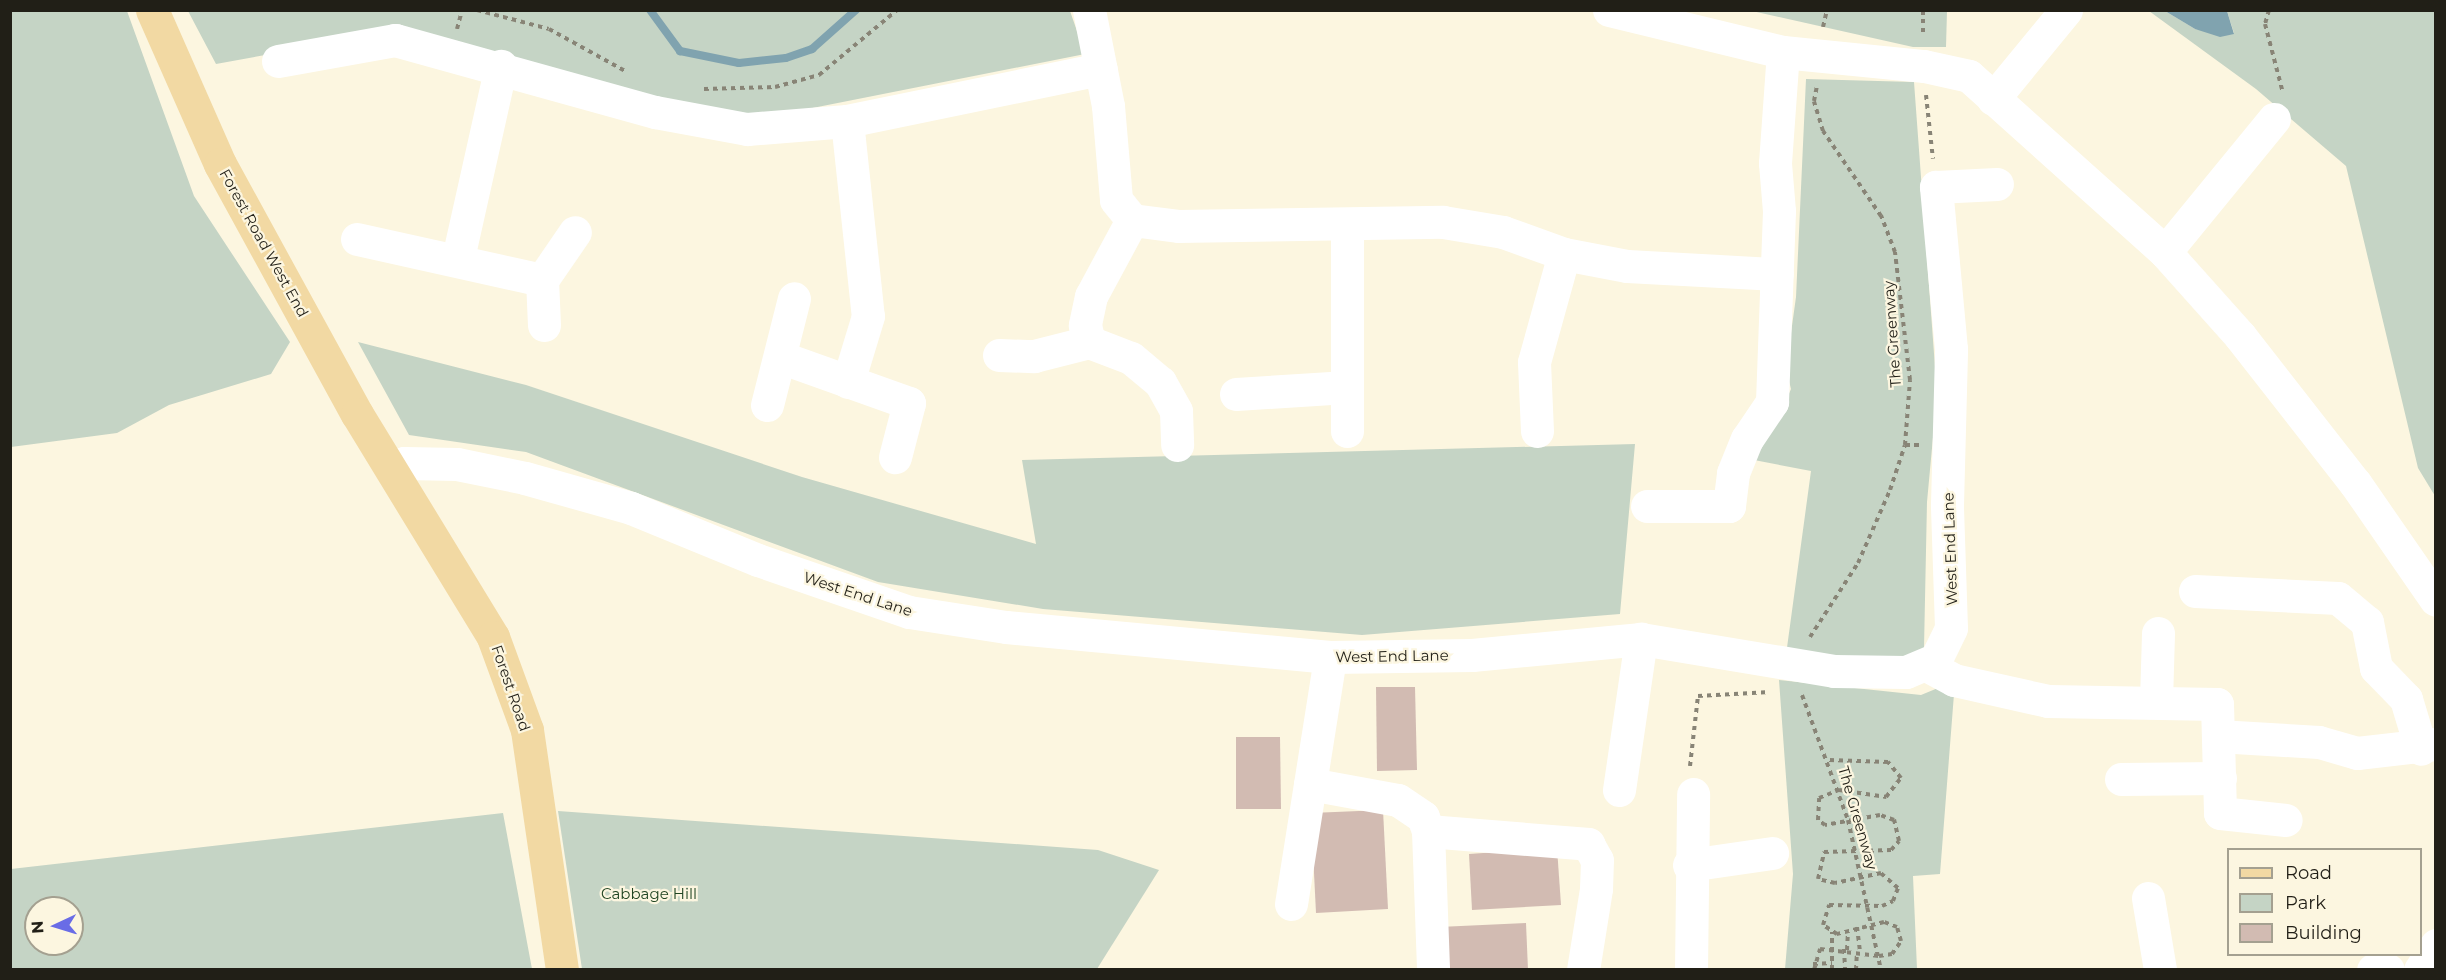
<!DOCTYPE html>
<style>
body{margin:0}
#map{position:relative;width:2446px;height:980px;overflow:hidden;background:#fcf6e0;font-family:Montserrat,sans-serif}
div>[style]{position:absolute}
.green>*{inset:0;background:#c5d4c5}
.water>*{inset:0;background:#80a3af}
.stream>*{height:8px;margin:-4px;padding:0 4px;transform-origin:4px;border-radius:4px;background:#80a3af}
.building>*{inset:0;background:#d2bbb2}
.path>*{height:4px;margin-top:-2px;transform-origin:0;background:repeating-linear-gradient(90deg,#888476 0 4.5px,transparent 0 9px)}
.minor>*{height:33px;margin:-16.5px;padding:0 16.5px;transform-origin:16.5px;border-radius:16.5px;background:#fff}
.major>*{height:33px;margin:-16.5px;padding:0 16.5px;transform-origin:16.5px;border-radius:16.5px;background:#f2d9a3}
span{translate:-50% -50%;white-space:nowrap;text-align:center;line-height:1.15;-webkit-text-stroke:4.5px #fcf6e0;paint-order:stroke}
.street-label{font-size:15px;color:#211f17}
.park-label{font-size:15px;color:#204522}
.frame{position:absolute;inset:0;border:12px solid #211f17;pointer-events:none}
.legend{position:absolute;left:2227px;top:848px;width:195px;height:108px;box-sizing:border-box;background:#fcf6e0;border:2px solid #a4a090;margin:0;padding:8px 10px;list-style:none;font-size:18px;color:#211f17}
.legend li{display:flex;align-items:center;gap:12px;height:30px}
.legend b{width:30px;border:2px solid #a4a090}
.north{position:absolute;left:24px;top:896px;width:60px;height:60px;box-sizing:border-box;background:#fcf6e0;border:2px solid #a4a090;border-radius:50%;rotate:266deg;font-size:16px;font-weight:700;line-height:24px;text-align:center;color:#211f17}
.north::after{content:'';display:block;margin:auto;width:21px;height:27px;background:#696ce6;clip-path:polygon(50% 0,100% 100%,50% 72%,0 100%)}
</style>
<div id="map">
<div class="green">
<i style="clip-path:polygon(10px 11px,127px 11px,194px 196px,290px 342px,271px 374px,169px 405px,117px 433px,11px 447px)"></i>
<i style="clip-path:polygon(188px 11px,1070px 11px,1085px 54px,762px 118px,660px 99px,403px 30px,216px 64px)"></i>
<i style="clip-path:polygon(1752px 11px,1947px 11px,1946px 47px,1913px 47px)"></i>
<i style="clip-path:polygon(2149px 11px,2165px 11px,2195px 29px,2234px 33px,2227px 11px,2435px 11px,2435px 496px,2418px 468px,2346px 166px,2256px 89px)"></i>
<i style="clip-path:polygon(1806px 79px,1914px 82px,1937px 394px,1927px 502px,1924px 648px,1904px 661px,1786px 655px,1811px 471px,1754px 460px,1753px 444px,1779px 417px,1791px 389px,1786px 369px,1796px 297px)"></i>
<i style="clip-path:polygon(358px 342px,526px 385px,802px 477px,1036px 544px,1022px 460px,1635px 444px,1620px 614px,1362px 635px,1043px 609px,878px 582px,526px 452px,409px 435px)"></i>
<i style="clip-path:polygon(1779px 680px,1921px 695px,1938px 688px,1954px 694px,1940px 874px,1913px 876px,1917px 969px,1785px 969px,1793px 874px)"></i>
<i style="clip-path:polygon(558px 811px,1098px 850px,1159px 870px,1097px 969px,582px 969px)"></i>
<i style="clip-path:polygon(evenodd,503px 813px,532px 969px,11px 969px,11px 869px,503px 813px,36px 908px,72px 908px,72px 944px,36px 944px,36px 908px)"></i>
</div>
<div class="water">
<i style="clip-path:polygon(2165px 11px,2227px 11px,2234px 34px,2220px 37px,2195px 29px)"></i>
</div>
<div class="stream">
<i style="left:650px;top:10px;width:51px;rotate:53.8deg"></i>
<i style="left:680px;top:51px;width:60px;rotate:11.5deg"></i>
<i style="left:739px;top:63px;width:47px;rotate:-6.1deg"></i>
<i style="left:786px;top:58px;width:28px;rotate:-19deg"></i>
<i style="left:812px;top:49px;width:59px;rotate:-41.6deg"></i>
</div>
<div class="building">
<i style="clip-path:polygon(1376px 687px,1415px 687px,1417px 770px,1377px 771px)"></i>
<i style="clip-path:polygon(1236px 737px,1280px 737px,1281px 809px,1236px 809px)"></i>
<i style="clip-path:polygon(1383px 810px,1388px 909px,1316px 913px,1311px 813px)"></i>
<i style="clip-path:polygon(1557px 848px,1561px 905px,1472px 910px,1469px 854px)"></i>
<i style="clip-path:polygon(1526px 923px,1528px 970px,1441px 970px,1439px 927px)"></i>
</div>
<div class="path">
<i style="left:477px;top:10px;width:74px;rotate:14.8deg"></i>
<i style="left:549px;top:29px;width:89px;rotate:28.9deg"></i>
<i style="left:1923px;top:10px;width:27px;rotate:90deg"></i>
<i style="left:2269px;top:10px;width:15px;rotate:106deg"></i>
<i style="left:2265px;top:24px;width:71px;rotate:75.4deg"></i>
<i style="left:1823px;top:27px;width:17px;rotate:-77deg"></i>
<i style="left:457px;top:29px;width:20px;rotate:-75deg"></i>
<i style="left:704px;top:89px;width:71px;rotate:-1.6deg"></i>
<i style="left:775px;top:87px;width:46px;rotate:-15.3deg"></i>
<i style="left:819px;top:75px;width:102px;rotate:-39.8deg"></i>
<i style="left:1926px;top:95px;width:64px;rotate:83.8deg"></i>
<i style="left:1905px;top:445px;width:14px"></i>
<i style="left:1810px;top:637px;width:88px;rotate:-57deg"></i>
<i style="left:1858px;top:563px;width:80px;rotate:-66.3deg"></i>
<i style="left:1890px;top:490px;width:47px;rotate:-71.6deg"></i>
<i style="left:1905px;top:445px;width:65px;rotate:-85.6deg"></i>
<i style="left:1910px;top:380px;width:129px;rotate:-96.7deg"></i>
<i style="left:1895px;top:252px;width:39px;rotate:-111deg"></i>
<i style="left:1881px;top:216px;width:103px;rotate:-124.3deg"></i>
<i style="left:1823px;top:131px;width:31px;rotate:-107deg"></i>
<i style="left:1814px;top:101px;width:16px;rotate:-79deg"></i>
<i style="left:1802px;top:695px;width:133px;rotate:69.8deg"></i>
<i style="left:1848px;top:820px;width:154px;rotate:77.6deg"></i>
<i style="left:1690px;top:766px;width:70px;rotate:-83.5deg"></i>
<i style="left:1698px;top:696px;width:72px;rotate:-3.2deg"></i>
<i style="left:1857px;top:927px;width:26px;rotate:83deg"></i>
<i style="left:1844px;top:949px;width:21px;rotate:87deg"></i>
<i style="left:1847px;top:950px;width:18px;rotate:-87deg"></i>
<i style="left:1813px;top:964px;width:19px;rotate:-3deg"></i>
<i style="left:1814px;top:970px;width:22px;rotate:-74deg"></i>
<i style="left:1820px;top:949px;width:59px;rotate:6.8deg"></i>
<i style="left:1879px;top:956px;width:13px;rotate:-9deg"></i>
<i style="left:1892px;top:954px;width:16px;rotate:-55deg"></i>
<i style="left:1901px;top:941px;width:15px;rotate:-106deg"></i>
<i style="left:1897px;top:927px;width:14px;rotate:-159deg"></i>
<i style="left:1884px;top:922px;width:49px;rotate:165.7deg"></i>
<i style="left:1837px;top:934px;width:17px;rotate:-147deg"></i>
<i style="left:1823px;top:925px;width:21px;rotate:-73deg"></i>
<i style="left:1829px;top:905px;width:53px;rotate:1.1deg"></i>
<i style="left:1882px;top:906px;width:12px;rotate:-24deg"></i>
<i style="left:1893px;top:901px;width:14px;rotate:-69deg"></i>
<i style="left:1898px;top:888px;width:23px;rotate:-139deg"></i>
<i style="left:1881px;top:873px;width:47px;rotate:167.7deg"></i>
<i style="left:1835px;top:883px;width:17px;rotate:-167deg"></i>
<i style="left:1818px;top:879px;width:28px;rotate:-77deg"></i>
<i style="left:1824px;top:852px;width:67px;rotate:-1.7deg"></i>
<i style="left:1891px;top:850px;width:12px;rotate:-48deg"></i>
<i style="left:1899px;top:841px;width:22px;rotate:-103deg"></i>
<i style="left:1894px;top:820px;width:15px;rotate:-160deg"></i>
<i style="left:1880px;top:815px;width:56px;rotate:169.7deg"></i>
<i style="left:1825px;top:825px;width:9px;rotate:-144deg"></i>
<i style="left:1818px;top:820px;width:22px;rotate:-87deg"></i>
<i style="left:1819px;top:798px;width:22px;rotate:-22deg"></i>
<i style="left:1839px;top:790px;width:48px;rotate:8.5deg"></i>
<i style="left:1886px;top:797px;width:24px;rotate:-52deg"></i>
<i style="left:1901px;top:778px;width:21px;rotate:-129deg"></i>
<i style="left:1888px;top:762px;width:59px;rotate:-178.1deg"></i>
<i style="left:1832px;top:970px;width:38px;rotate:-90deg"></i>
<i style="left:1856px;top:970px;width:18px;rotate:-87deg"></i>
</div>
<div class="minor">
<i style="left:1089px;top:10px;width:98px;rotate:78.8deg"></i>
<i style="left:1108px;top:106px;width:94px;rotate:85.1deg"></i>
<i style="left:1116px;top:200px;width:26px;rotate:51deg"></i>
<i style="left:1132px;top:220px;width:46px;rotate:7.4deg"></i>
<i style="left:1178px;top:226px;width:265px;rotate:-0.9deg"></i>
<i style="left:1443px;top:222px;width:61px;rotate:9.5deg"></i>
<i style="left:1503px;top:232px;width:65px;rotate:19.8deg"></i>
<i style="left:1564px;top:254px;width:64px;rotate:10.8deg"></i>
<i style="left:1627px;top:266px;width:150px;rotate:3.1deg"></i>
<i style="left:1609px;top:10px;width:179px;rotate:13.6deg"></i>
<i style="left:1783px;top:52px;width:142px;rotate:5.7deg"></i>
<i style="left:1924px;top:66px;width:46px;rotate:12.5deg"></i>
<i style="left:1969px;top:76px;width:263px;rotate:41.9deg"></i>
<i style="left:2165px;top:252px;width:113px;rotate:48.2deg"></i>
<i style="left:2240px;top:336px;width:187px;rotate:52deg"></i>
<i style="left:2355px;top:483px;width:142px;rotate:55.3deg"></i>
<i style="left:278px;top:61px;width:119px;rotate:-10.2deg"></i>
<i style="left:395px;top:40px;width:270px;rotate:15.5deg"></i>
<i style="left:655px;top:112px;width:94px;rotate:10.5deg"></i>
<i style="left:747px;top:129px;width:100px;rotate:-4.6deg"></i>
<i style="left:847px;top:121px;width:259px;rotate:-11.6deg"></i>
<i style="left:1993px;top:99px;width:115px;rotate:-50.6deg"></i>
<i style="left:847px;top:121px;width:196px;rotate:83.9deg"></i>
<i style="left:868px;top:316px;width:69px;rotate:106.9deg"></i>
<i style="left:1132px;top:220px;width:86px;rotate:118.3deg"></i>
<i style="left:1091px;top:296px;width:30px;rotate:102deg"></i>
<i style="left:1085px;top:325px;width:17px;rotate:77deg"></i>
<i style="left:1089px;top:342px;width:45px;rotate:20.9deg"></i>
<i style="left:1131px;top:358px;width:38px;rotate:40deg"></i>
<i style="left:1160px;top:382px;width:33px;rotate:61deg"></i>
<i style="left:1176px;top:411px;width:34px;rotate:88deg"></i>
<i style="left:1347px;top:226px;width:205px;rotate:90deg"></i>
<i style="left:357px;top:239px;width:189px;rotate:12.5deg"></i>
<i style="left:2165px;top:252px;width:172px;rotate:-50.7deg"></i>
<i style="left:458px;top:258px;width:197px;rotate:-77.4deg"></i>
<i style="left:544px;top:325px;width:45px;rotate:-92.5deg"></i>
<i style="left:542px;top:280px;width:58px;rotate:-55.5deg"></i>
<i style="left:999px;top:355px;width:35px;rotate:2deg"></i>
<i style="left:1034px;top:356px;width:57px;rotate:-14.3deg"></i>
<i style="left:780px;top:357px;width:137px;rotate:19.6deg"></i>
<i style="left:909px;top:403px;width:56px;rotate:104.5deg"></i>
<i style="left:1236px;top:394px;width:111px;rotate:-3.6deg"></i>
<i style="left:767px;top:405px;width:110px;rotate:-75.8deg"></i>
<i style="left:1537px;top:431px;width:69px;rotate:-92.5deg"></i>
<i style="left:1534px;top:362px;width:112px;rotate:-74.5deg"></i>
<i style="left:391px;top:468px;width:14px;rotate:-21deg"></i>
<i style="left:404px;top:463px;width:53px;rotate:1.1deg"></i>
<i style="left:457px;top:464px;width:69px;rotate:11.6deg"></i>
<i style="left:525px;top:478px;width:110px;rotate:15.8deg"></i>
<i style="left:631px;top:508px;width:137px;rotate:22.3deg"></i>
<i style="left:758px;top:560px;width:160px;rotate:19deg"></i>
<i style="left:909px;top:612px;width:98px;rotate:8.8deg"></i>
<i style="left:1006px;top:627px;width:325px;rotate:5.3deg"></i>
<i style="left:1330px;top:657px;width:142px;rotate:-0.8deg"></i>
<i style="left:1472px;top:655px;width:170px;rotate:-5.4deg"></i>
<i style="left:1641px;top:639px;width:196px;rotate:9.4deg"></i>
<i style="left:1834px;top:671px;width:72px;rotate:0.8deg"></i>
<i style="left:1906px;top:672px;width:33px;rotate:-23deg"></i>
<i style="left:1936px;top:659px;width:34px;rotate:-64deg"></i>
<i style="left:1951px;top:628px;width:123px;rotate:-91.9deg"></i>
<i style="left:1947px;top:505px;width:156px;rotate:-88.5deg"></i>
<i style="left:1951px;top:349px;width:163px;rotate:-95.3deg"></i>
<i style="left:1936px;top:187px;width:61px;rotate:-2.8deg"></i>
<i style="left:1647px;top:506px;width:82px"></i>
<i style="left:1729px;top:506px;width:33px;rotate:-83deg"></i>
<i style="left:1733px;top:473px;width:37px;rotate:-68deg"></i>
<i style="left:1747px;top:439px;width:45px;rotate:-56deg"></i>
<i style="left:1772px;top:402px;width:191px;rotate:-87.9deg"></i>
<i style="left:1779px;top:211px;width:48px;rotate:-94.8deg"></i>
<i style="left:1775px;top:163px;width:111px;rotate:-85.9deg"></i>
<i style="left:2195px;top:591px;width:143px;rotate:2.8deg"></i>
<i style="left:2338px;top:598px;width:38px;rotate:40deg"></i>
<i style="left:2367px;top:622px;width:47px;rotate:78.9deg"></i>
<i style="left:2376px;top:668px;width:43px;rotate:45.9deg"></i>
<i style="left:2406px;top:699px;width:52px;rotate:73.3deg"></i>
<i style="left:1928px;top:666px;width:30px;rotate:28deg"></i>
<i style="left:1954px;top:680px;width:96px;rotate:12.6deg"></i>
<i style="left:2048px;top:701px;width:169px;rotate:1deg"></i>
<i style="left:2217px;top:704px;width:109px;rotate:88.4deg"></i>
<i style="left:2220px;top:813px;width:66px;rotate:6.1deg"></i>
<i style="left:2156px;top:701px;width:68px;rotate:-88.3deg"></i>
<i style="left:2218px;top:736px;width:101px;rotate:3.4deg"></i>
<i style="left:2319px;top:742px;width:40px;rotate:16deg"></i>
<i style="left:2357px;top:753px;width:80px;rotate:-6.5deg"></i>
<i style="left:2121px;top:779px;width:99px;rotate:-0.6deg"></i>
<i style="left:1310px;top:784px;width:89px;rotate:10.3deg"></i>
<i style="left:1398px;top:800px;width:30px;rotate:34deg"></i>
<i style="left:1423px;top:817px;width:15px;rotate:70deg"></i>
<i style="left:1428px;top:831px;width:138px;rotate:87.9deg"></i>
<i style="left:1619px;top:790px;width:153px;rotate:-81.7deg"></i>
<i style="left:1428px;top:831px;width:161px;rotate:4.6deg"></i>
<i style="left:1588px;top:844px;width:18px;rotate:61deg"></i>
<i style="left:1597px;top:860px;width:29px;rotate:92deg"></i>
<i style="left:1596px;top:889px;width:82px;rotate:99.1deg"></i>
<i style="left:1689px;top:865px;width:84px;rotate:-8.2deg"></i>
<i style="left:2148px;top:898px;width:73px;rotate:80.5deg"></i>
<i style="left:1291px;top:904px;width:250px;rotate:-81deg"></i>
<i style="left:1691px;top:970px;width:176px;rotate:-89.3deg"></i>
<i style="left:2373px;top:970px;width:15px"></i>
<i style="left:2420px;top:970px;width:30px;rotate:-57deg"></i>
</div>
<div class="major">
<i style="left:152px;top:10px;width:168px;rotate:66.2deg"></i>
<i style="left:220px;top:164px;width:285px;rotate:61.3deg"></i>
<i style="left:357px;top:414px;width:261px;rotate:58.6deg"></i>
<i style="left:493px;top:637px;width:99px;rotate:69.9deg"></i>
<i style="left:527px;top:730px;width:243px;rotate:81.7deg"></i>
</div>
<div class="street-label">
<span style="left:264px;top:243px;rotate:61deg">Forest Road West End</span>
<span style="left:1892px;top:334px;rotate:-94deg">The Greenway</span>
<span style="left:1950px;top:549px;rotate:-92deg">West End Lane</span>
<span style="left:858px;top:594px;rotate:18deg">West End Lane</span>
<span style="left:1392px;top:656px;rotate:-1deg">West End Lane</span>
<span style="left:511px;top:688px;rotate:71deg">Forest Road</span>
<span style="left:1858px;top:818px;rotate:74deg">The Greenway</span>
</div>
<div class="park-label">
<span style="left:649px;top:894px">Cabbage Hill</span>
</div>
<div class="frame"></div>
<ul class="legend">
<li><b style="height:8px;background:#f2d9a3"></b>Road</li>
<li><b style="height:16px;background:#c5d4c5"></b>Park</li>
<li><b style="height:16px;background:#d2bbb2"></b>Building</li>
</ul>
<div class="north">N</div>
</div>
